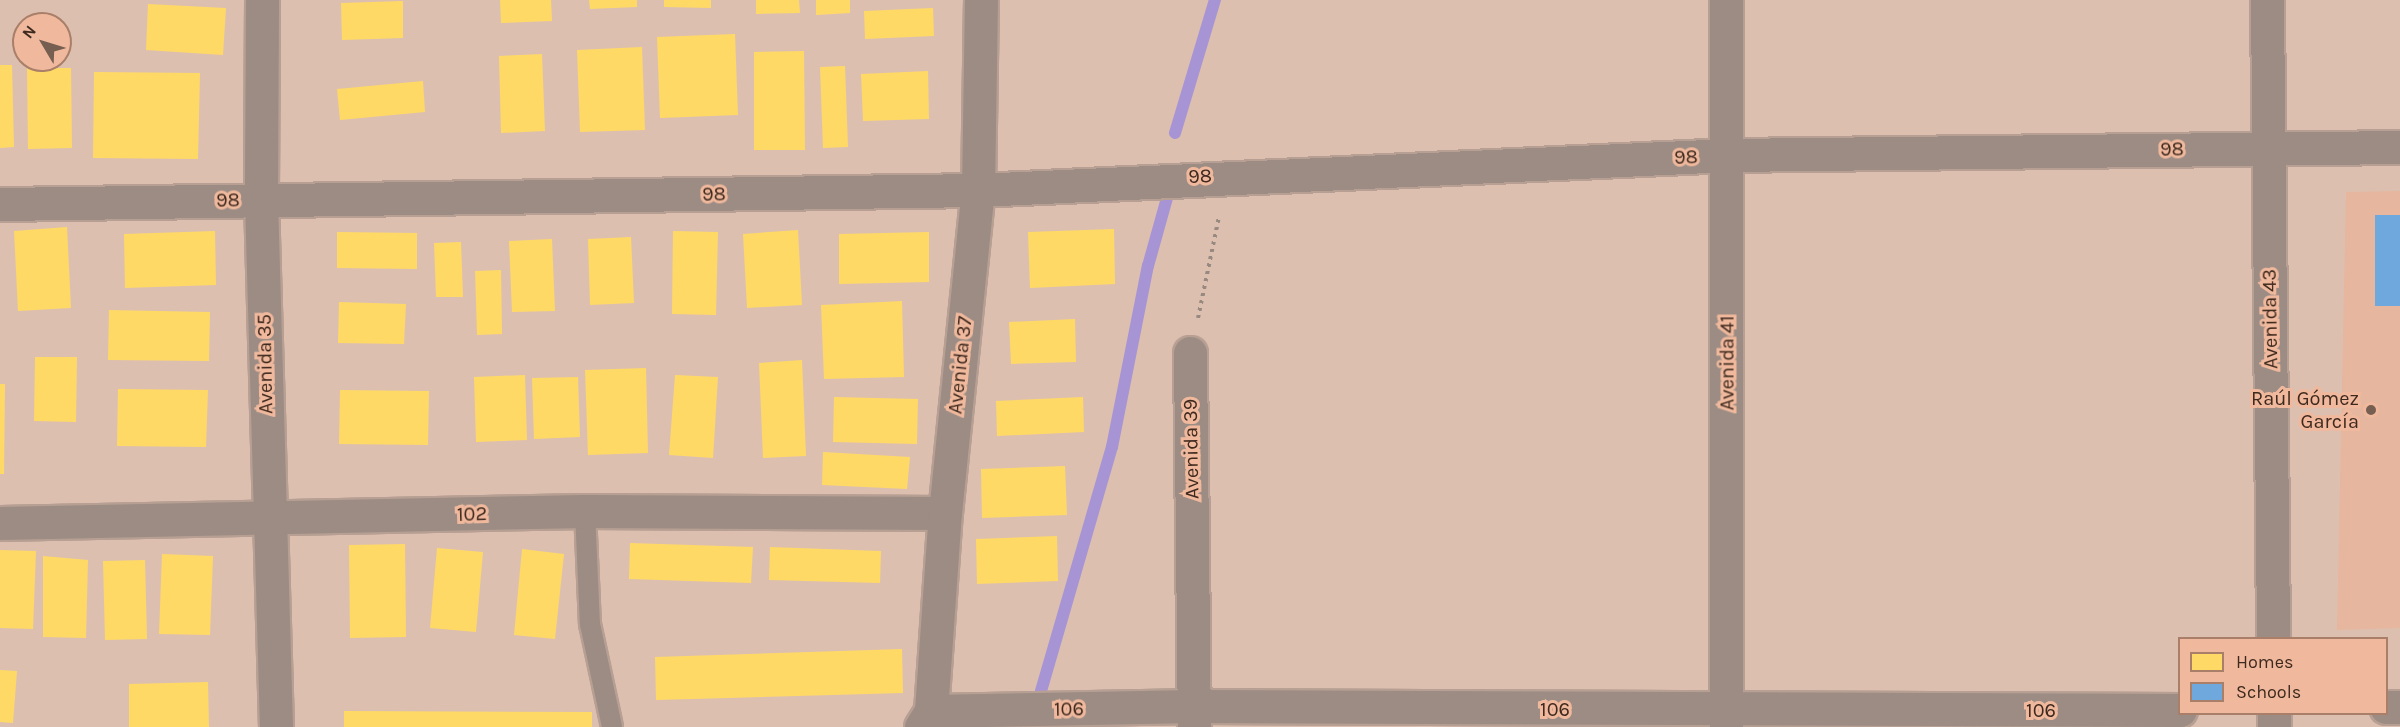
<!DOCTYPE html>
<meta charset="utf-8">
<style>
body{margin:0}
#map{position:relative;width:2400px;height:727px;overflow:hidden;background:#ddbfb0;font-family:Karla,sans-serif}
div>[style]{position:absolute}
.built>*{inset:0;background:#e6b69e}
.homes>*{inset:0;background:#ffd966}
.schools>*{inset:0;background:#6fa8dc}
.stream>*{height:12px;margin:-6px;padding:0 6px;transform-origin:6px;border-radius:6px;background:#a794d4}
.path>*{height:4px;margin-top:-2px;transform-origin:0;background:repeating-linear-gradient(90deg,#978880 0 3px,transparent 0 7.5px)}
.roads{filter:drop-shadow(2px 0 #b7a093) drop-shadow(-2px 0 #b7a093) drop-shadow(0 2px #b7a093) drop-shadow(0 -2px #b7a093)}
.lane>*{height:20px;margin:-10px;padding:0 10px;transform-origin:10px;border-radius:10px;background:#9c8c84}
.street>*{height:33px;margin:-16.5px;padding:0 16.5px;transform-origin:16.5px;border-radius:16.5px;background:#9c8c84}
.dots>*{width:16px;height:16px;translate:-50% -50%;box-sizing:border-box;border:3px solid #f0b99d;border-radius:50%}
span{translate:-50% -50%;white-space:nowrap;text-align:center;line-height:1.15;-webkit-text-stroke:6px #f0b99d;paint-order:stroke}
.street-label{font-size:20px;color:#3e291e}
.poi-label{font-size:20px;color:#3e291e}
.right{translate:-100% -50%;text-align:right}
.legend{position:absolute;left:2178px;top:637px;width:210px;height:78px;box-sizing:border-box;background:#f0b99d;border:2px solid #a97f6a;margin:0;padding:8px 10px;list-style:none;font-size:18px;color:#3e291e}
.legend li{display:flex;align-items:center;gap:12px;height:30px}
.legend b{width:30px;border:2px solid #a97f6a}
.north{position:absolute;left:12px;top:12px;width:60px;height:60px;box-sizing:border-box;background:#f0b99d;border:2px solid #a97f6a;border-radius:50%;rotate:308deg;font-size:16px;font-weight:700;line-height:24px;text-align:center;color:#3e291e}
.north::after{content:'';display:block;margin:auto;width:21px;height:27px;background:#765e51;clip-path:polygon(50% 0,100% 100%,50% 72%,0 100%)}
</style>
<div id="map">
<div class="built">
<i style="clip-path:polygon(2400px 191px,2400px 628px,2337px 630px,2346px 192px)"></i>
</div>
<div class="homes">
<i style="clip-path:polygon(500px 0,551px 0,552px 21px,501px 23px)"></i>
<i style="clip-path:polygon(589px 0,637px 0,637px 7px,590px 9px)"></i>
<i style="clip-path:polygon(664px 0,711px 0,711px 8px,664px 7px)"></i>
<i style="clip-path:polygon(756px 0,799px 0,800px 13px,756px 14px)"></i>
<i style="clip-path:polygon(816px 0,850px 0,850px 13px,816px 15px)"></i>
<i style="clip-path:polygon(403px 1px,403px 38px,342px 40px,341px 3px)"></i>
<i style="clip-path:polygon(148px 4px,226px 8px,223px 55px,146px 50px)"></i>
<i style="clip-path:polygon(933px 8px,934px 36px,865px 39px,864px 11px)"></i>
<i style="clip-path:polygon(735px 34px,738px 115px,660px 118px,657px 37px)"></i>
<i style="clip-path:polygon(642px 47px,645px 130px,580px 132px,577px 50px)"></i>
<i style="clip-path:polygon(804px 51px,805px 150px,754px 150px,754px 52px)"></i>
<i style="clip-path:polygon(542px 54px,545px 131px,501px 133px,499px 56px)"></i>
<i style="clip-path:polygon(0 65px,12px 65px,14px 147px,0 148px)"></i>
<i style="clip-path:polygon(845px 66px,848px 147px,823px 148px,820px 67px)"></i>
<i style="clip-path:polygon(27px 68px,71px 68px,72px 148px,28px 149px)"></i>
<i style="clip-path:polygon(928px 71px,929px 119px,863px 121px,861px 74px)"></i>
<i style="clip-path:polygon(94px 72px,200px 73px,198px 159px,93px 158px)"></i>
<i style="clip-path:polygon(423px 81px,425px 112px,340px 120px,337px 89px)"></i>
<i style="clip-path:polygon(67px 227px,71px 308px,18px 311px,14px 231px)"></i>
<i style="clip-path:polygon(1114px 229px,1115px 284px,1030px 288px,1028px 232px)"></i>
<i style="clip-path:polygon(798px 230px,802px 305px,747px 308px,743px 234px)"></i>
<i style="clip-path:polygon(215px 231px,216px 285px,125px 288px,124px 234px)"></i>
<i style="clip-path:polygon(673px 231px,718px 232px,716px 315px,672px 314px)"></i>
<i style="clip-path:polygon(337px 232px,417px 233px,417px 269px,337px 268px)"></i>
<i style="clip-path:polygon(929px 232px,929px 282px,839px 284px,839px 234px)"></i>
<i style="clip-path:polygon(631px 237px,634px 303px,590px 305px,588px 239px)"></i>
<i style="clip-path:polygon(552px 239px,555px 311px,512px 312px,509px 241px)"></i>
<i style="clip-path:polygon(461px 242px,463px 297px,436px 297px,434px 243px)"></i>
<i style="clip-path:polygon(501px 270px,502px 334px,477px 335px,475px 271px)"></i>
<i style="clip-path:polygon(902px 301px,904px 377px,824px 379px,821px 305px)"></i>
<i style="clip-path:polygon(339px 302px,406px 304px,404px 344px,338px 343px)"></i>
<i style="clip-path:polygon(109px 310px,210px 312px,209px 361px,108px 360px)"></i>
<i style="clip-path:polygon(1075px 319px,1076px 362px,1011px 364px,1009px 322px)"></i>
<i style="clip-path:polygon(35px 357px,77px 357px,76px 422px,34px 421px)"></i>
<i style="clip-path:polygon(802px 360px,806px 456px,763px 458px,759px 363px)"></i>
<i style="clip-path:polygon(646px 368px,648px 453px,588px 455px,585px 370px)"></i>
<i style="clip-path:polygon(525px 375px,527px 440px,476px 442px,474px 377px)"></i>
<i style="clip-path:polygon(675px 375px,718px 377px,713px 458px,669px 455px)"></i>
<i style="clip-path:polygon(578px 377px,580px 437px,534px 439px,532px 378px)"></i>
<i style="clip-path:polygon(0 384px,5px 384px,4px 474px,0 474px)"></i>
<i style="clip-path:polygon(118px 389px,208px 390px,206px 447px,117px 446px)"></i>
<i style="clip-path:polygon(340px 390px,429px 391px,428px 445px,339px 444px)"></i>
<i style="clip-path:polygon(834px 397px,918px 399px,917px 444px,833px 442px)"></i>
<i style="clip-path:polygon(1083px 397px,1084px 432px,997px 436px,996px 401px)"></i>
<i style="clip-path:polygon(823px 452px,910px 457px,907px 489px,822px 485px)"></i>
<i style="clip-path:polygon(1065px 466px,1067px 515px,982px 518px,981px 469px)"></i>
<i style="clip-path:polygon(1057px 536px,1058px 581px,977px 584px,976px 539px)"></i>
<i style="clip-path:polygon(630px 543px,753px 547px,751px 583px,629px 579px)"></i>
<i style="clip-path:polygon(405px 544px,406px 637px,350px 638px,349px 545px)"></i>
<i style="clip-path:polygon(770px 547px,881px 551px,880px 583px,769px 580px)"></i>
<i style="clip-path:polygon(437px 548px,483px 552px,476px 632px,430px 628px)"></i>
<i style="clip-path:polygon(522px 549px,564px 554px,555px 639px,514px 635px)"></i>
<i style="clip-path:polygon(0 550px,36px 551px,33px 629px,0 628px)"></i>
<i style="clip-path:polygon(162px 554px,213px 556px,210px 635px,159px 634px)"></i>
<i style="clip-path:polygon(43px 556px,88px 560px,86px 638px,43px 637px)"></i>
<i style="clip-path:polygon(145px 560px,147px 639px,105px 640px,103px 561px)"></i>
<i style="clip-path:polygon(902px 649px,903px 693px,656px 700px,655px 657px)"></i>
<i style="clip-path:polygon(0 670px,17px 671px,13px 723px,0 722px)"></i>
<i style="clip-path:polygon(208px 682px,209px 727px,129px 727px,129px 684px)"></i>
<i style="clip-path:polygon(344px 711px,592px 712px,592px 727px,344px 727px)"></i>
</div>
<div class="schools">
<i style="clip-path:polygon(2375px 215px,2400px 215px,2400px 306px,2375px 306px)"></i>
</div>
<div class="stream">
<i style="left:1175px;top:133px;width:139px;rotate:-73.3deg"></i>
<i style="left:1041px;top:691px;width:254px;rotate:-73.8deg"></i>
<i style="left:1112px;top:447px;width:185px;rotate:-78.8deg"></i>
<i style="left:1148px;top:266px;width:71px;rotate:-74.4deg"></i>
</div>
<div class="path">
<i style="left:1198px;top:318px;width:103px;rotate:-78.3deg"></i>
</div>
<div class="roads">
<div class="lane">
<i style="left:585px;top:511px;width:113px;rotate:87.5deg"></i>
<i style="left:590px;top:624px;width:105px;rotate:77.9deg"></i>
</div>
<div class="street">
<i style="left:262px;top:0;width:200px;rotate:90.3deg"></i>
<i style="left:261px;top:200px;width:527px;rotate:88.37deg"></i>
<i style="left:2267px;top:0;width:638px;rotate:89.46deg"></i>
<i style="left:0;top:204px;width:978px;rotate:-0.82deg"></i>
<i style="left:978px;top:190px;width:751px;rotate:-2.67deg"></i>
<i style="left:1728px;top:155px;width:672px;rotate:-0.68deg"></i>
<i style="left:1190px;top:353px;width:374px;rotate:89.4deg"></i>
<i style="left:0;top:523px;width:585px;rotate:-1.18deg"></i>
<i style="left:585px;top:511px;width:360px;rotate:0.3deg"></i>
<i style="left:2386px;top:707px;width:14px"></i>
<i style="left:931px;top:711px;width:263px;rotate:-1.1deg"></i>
<i style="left:1194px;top:706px;width:986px;rotate:0.23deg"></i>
<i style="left:921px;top:727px;width:19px;rotate:-58deg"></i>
<i style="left:931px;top:711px;width:198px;rotate:-86deg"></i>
<i style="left:945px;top:513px;width:325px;rotate:-84.2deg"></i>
<i style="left:978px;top:190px;width:190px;rotate:-89.1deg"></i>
<i style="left:1726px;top:727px;width:727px;rotate:-90deg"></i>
<i style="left:2274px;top:727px;width:13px;rotate:-90deg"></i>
</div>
</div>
<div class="dots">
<i style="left:2371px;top:410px;background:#765e51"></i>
</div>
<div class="street-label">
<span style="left:2172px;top:149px;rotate:-1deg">98</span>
<span style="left:1686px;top:157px;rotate:-2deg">98</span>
<span style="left:1200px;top:176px;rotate:-3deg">98</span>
<span style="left:714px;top:194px;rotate:-1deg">98</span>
<span style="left:228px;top:200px;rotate:-1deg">98</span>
<span style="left:2270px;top:319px;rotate:-91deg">Avenida 43</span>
<span style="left:1727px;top:363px;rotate:-90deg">Avenida 41</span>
<span style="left:265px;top:364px;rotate:-91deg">Avenida 35</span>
<span style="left:960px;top:365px;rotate:-84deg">Avenida 37</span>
<span style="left:1191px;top:449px;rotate:-91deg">Avenida 39</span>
<span style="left:472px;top:514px;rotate:-2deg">102</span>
<span style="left:1069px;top:709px;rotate:-1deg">106</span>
<span style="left:1555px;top:709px">106</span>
<span style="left:2041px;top:710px">106</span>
</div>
<div class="poi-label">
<span class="right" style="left:2359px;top:410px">Raúl Gómez<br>García</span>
</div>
<ul class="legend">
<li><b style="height:16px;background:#ffd966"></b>Homes</li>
<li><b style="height:16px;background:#6fa8dc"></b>Schools</li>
</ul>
<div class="north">N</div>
</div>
